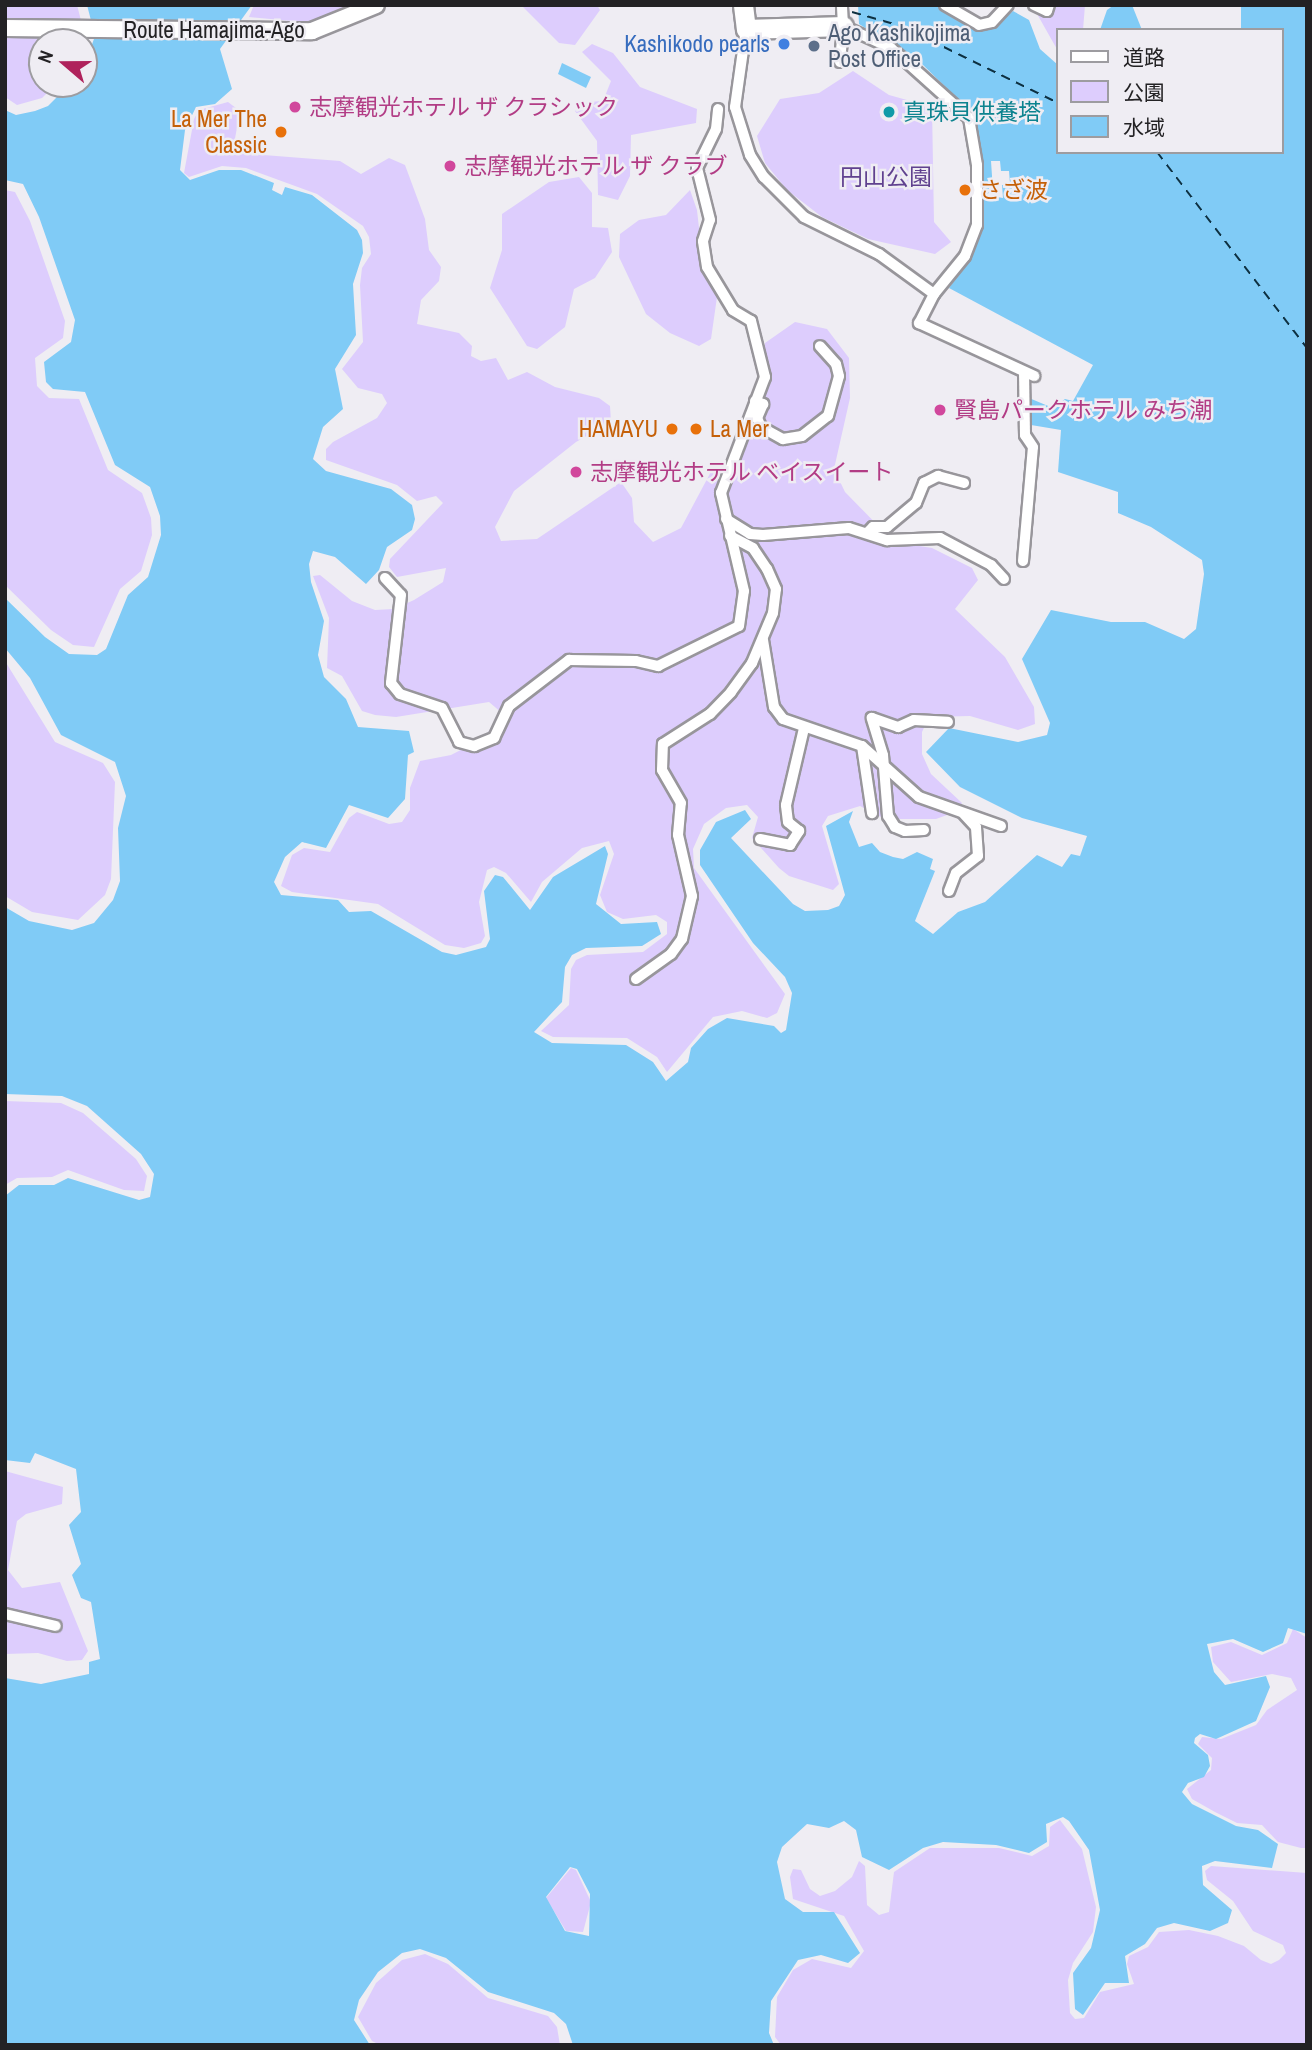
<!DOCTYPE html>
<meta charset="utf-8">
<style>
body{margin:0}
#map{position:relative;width:1312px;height:2050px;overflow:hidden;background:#efedf3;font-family:"Archivo Narrow","Noto Sans JP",sans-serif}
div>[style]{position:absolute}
.green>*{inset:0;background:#ddcdfd}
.water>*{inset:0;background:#80cbf6}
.pier>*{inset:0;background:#efedf3}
.ferry>*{height:2px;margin-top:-1px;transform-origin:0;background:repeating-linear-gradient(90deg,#0d3041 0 9px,transparent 0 16px)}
.roads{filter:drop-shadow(2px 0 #98969b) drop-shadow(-2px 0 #98969b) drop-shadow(0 2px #98969b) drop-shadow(0 -2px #98969b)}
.street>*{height:10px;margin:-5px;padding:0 5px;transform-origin:5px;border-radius:5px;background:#fff}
.primary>*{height:16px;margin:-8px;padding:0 8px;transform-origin:8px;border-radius:8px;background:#fff}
.highway>*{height:19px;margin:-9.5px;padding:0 9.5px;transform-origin:9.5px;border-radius:9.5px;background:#fff}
.dots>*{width:19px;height:19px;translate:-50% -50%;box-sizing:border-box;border:4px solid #efedf3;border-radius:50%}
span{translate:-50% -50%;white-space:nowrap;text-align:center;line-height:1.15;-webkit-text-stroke:5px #efedf3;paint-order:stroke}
.street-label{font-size:23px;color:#232224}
.service-label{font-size:23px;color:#4e5e75}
.left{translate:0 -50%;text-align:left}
.shop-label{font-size:23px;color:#366cbe}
.right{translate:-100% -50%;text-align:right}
.hotel-label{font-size:23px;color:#b23c85}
.culture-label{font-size:23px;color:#0d838f}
.food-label{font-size:23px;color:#c56008}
.park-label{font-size:23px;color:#60418f}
.frame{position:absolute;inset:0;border:7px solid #232224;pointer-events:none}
.legend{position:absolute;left:1056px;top:28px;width:228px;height:126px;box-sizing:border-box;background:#efedf3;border:2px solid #9d9ca0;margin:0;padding:9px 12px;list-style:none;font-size:21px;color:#232224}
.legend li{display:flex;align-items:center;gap:14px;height:35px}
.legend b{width:35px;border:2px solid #9d9ca0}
.north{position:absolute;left:28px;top:28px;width:70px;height:70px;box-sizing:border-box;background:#efedf3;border:2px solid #9d9ca0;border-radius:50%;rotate:290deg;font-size:19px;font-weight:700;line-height:28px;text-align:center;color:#232224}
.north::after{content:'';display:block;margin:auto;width:24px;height:32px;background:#af225c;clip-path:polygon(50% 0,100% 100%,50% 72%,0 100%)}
</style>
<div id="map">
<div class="green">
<i style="clip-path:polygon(5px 5px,77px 5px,85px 36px,83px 42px,42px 42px,42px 84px,56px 84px,42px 98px,17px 105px,5px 97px)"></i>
<i style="clip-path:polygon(254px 5px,367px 5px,315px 23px,249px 17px)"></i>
<i style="clip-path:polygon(521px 5px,597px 5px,600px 10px,575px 45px,559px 43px)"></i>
<i style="clip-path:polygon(1032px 5px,1085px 5px,1083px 30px,1058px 30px,1058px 51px)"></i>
<i style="clip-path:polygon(592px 44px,613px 53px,640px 87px,697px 109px,696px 123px,631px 135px,630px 176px,618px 200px,598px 195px,597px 141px,575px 111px,588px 102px,603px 101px,611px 81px,582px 52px)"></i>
<i style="clip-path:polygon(853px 71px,889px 95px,932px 107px,934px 222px,951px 242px,935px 254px,868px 239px,822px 217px,787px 190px,765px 163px,757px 136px,780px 99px,819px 93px)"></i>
<i style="clip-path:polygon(228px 102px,240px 111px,234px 144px,251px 154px,340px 161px,361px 174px,389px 158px,405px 165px,425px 219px,429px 250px,441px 267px,439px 281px,421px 300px,417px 324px,459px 333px,472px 346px,471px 356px,481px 361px,496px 358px,508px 380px,527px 372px,555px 387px,599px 398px,610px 406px,611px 422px,576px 442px,514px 491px,495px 527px,501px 541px,537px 539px,621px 482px,632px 498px,634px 522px,653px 542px,681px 528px,714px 466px,739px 460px,755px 413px,765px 343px,795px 322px,827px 329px,849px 358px,850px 398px,834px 469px,845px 492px,894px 542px,932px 548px,972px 568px,978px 580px,955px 609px,1005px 657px,1034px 707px,1035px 724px,1018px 730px,970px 716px,929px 717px,922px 732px,922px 754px,931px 774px,962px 803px,958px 811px,936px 819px,885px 819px,860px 806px,828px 816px,822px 826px,839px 884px,833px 890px,789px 876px,779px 868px,752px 838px,758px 817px,747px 805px,726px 808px,704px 824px,693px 849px,694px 868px,785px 994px,777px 1013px,767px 1018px,742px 1011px,713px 1017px,667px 1072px,657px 1057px,627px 1038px,553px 1037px,541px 1031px,569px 1005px,571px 969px,576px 960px,587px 955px,643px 952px,667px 934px,667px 922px,656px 915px,623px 919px,607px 912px,600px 895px,614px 854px,609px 841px,582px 848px,542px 882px,531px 902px,506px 873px,494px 867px,487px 870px,479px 902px,485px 936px,481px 943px,464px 948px,445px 945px,378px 904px,292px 892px,281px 886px,292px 855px,304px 848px,330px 852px,349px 818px,357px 812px,389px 824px,402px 822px,410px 810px,410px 788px,420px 761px,451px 755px,484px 738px,502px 713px,489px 702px,396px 717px,375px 715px,362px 711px,342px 676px,327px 668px,329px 618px,313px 576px,320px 575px,352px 601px,375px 610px,394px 609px,414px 600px,443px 582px,446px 568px,397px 577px,389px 567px,390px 559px,443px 503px,436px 496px,417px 501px,397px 485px,326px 460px,326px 449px,333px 442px,377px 418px,387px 403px,382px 394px,358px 388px,342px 369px,363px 342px,360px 285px,362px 268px,371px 254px,369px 237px,363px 226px,317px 194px,246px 168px,222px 166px,189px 177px,184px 173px,194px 119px,199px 110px)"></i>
<i style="clip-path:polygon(579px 177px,592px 193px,592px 227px,608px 228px,612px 252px,595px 278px,574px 289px,565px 327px,537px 349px,527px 346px,490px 288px,502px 250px,502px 214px,549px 182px)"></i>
<i style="clip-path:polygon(5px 190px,15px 192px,30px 221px,65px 321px,63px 338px,35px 358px,37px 386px,49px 398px,79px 399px,108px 470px,142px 493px,151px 518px,152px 535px,141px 571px,120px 589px,94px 647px,73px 645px,51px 630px,5px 585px)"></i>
<i style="clip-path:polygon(690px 190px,697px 210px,704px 273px,717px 297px,711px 339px,699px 346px,670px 333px,646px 314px,619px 257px,620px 234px,639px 220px,666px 215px)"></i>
<i style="clip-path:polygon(5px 661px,55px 742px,103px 763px,115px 782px,111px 879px,105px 895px,78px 920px,32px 912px,5px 896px)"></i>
<i style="clip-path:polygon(5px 1101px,61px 1103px,83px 1113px,136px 1159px,147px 1176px,144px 1191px,124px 1190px,68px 1170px,52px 1177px,17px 1178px,5px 1185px)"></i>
<i style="clip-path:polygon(5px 1471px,63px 1487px,62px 1504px,26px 1514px,17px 1521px,8px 1570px,22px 1588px,60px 1582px,88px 1651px,82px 1660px,67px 1661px,38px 1653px,5px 1654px)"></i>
<i style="clip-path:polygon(1293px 1629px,1307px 1638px,1307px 1848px,1301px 1848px,1278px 1842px,1262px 1825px,1237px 1823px,1215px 1812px,1192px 1799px,1187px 1789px,1211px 1770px,1212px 1758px,1198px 1744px,1202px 1737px,1221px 1739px,1256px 1725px,1267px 1710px,1297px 1690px,1291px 1678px,1272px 1674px,1231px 1682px,1213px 1662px,1211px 1647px,1231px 1642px,1262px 1655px,1287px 1643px)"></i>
<i style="clip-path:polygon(1060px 1820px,1082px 1849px,1096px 1907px,1093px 1932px,1073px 1963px,1068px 1980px,1070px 2013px,1075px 2019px,1084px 2018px,1100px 1992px,1134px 1984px,1127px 1964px,1129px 1956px,1148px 1947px,1159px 1932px,1189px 1930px,1218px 1936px,1244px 1946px,1261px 1960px,1271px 1964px,1279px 1960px,1286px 1953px,1283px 1945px,1253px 1931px,1233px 1901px,1207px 1880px,1205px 1871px,1211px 1866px,1307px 1873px,1307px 2045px,781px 2045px,775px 2037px,777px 1997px,793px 1970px,812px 1959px,851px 1968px,864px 1951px,844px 1916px,793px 1899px,790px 1877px,793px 1869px,801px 1870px,810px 1889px,820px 1896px,835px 1891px,852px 1877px,859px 1861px,865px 1866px,867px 1905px,879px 1915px,889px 1912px,894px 1872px,930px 1848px,999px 1848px,1032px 1856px,1049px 1846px,1050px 1827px)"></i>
<i style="clip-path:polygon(571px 1868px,576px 1870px,591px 1902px,583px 1932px,566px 1931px,546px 1898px)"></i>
<i style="clip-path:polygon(425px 1954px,448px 1964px,488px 1998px,548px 2016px,557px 2027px,560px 2045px,380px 2045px,372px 2041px,358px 2017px,376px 1983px,402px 1960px)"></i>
</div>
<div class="water">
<i style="clip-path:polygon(evenodd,87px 5px,252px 5px,220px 49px,232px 89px,215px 104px,196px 107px,185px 130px,180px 170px,190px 180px,219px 170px,241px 170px,274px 183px,272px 190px,282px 195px,285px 187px,312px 195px,357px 230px,362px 240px,363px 253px,353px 284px,356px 335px,335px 369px,343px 409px,323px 427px,313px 459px,326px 471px,391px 489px,412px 505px,415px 519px,412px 530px,387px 547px,379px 570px,366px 584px,335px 557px,313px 551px,309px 564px,311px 582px,324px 621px,318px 655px,324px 677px,346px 699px,358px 727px,409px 731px,414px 752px,408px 755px,405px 799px,388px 818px,349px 805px,326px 848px,302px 842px,285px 857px,274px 882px,281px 895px,338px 900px,349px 912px,371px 911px,442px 952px,456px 955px,486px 947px,490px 939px,484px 891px,495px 875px,503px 877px,530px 910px,553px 877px,605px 846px,608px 854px,596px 904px,621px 924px,657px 922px,661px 934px,642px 946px,586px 948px,572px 955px,565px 967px,562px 1002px,534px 1032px,552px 1043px,626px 1045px,653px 1062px,666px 1081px,688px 1062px,691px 1048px,708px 1029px,727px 1018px,774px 1026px,781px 1033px,786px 1030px,792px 993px,785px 977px,753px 943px,700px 865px,700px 850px,716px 822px,745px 810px,751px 819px,731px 838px,793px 904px,805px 911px,828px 910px,839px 906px,845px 895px,826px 826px,853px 811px,849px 822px,859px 847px,872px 843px,880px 852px,893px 857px,903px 859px,917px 852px,933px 859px,930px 869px,935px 871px,915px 921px,933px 934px,958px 912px,985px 902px,1037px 855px,1062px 867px,1071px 854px,1080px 856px,1087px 836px,1022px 818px,960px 787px,926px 752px,949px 728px,1018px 742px,1047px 735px,1050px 723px,1022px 659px,1051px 610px,1111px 622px,1145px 622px,1184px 639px,1196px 629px,1204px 574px,1202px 560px,1151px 527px,1118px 513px,1118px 492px,1058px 472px,1061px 430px,1031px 425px,1029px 398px,1053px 408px,1065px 399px,1073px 401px,1093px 365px,949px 288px,969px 260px,983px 224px,984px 173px,974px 115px,922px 64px,859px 24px,858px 5px,938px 5px,979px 30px,993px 28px,1013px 11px,1029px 20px,1040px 49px,1058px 65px,1058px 152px,1282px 152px,1282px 30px,1241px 30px,1241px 5px,1307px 5px,1307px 1634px,1288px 1628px,1283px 1643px,1263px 1652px,1233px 1639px,1207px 1644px,1214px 1672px,1225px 1685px,1266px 1676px,1270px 1687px,1256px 1721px,1216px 1739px,1200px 1734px,1195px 1738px,1194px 1743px,1208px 1755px,1210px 1766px,1204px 1777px,1188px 1783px,1182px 1792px,1192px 1804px,1236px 1826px,1258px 1830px,1278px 1844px,1272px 1868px,1215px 1861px,1202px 1866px,1203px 1885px,1232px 1910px,1228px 1923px,1210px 1931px,1174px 1923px,1157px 1928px,1145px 1944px,1125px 1956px,1129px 1983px,1105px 1983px,1083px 2015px,1075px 2009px,1073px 1973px,1091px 1948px,1100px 1910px,1089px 1850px,1069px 1821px,1063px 1817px,1046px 1824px,1047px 1842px,1029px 1853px,996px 1845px,943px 1842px,923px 1848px,889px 1870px,862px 1857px,856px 1830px,844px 1821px,829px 1828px,807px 1824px,782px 1847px,777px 1862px,785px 1899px,803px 1912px,834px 1912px,860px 1953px,848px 1963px,821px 1955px,798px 1960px,771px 2001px,769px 2033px,774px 2045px,573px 2045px,566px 2024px,554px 2013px,488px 1992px,446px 1958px,420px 1949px,402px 1953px,378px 1972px,359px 2000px,354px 2020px,370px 2045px,5px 2045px,5px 1678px,41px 1684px,89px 1674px,89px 1662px,100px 1659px,91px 1602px,81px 1598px,72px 1575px,81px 1564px,69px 1525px,81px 1512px,76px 1469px,35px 1453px,30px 1463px,5px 1460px,5px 1196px,19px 1185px,54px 1185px,68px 1178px,139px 1200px,150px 1197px,154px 1174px,141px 1154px,87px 1106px,62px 1096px,5px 1094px,5px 907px,29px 921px,72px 930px,94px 923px,113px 900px,120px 881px,118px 828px,126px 796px,115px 762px,61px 735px,30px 678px,5px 648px,5px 598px,45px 637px,69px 654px,97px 655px,106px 649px,128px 595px,148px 577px,161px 535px,160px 516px,150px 487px,115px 465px,85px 392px,53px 389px,46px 382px,44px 362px,71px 342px,75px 320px,39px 217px,23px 184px,5px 180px,5px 110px,16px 115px,35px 111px,48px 106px,70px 84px,84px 84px,84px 67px,95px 36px,87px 5px,570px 1867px,577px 1869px,590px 1894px,589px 1936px,565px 1931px,546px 1897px,570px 1867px)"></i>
<i style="clip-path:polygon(1114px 5px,1132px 5px,1142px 30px,1100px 30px,1107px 10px)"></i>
<i style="clip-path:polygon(562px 63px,591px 77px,586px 88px,558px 74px)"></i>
</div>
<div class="pier">
<i style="clip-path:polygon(991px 161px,1000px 161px,1001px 171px,1009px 171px,1010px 184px,1002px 185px,1003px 198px,985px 195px,993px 191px)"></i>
</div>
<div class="ferry">
<i style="left:852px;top:12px;width:51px;rotate:15.9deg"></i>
<i style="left:901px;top:26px;width:175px;rotate:26.1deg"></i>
<i style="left:1157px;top:152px;width:247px;rotate:52.6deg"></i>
</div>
<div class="roads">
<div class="street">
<i style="left:945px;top:5px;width:39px;rotate:30deg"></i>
<i style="left:979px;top:25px;width:13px;rotate:-13deg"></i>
<i style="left:992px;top:22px;width:23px;rotate:-47deg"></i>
<i style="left:1034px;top:5px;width:14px;rotate:25deg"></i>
<i style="left:1047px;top:11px;width:6px;rotate:-72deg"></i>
<i style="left:746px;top:29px;width:79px;rotate:98deg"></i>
<i style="left:735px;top:107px;width:50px;rotate:72.6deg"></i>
<i style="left:750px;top:155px;width:26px;rotate:58deg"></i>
<i style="left:764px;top:177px;width:57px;rotate:45deg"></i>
<i style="left:804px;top:217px;width:84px;rotate:26.3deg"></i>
<i style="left:879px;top:254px;width:68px;rotate:36deg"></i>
<i style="left:934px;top:294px;width:49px;rotate:-50.8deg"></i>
<i style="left:965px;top:256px;width:33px;rotate:-69deg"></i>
<i style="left:977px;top:225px;width:60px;rotate:-90deg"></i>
<i style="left:977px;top:165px;width:48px;rotate:-99.7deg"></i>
<i style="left:969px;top:118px;width:105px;rotate:-138.1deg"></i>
<i style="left:891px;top:48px;width:53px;rotate:-155.4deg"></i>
<i style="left:843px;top:26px;width:21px;rotate:-93deg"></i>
<i style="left:840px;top:62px;width:36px;rotate:-85deg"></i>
<i style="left:934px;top:294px;width:33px;rotate:117deg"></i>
<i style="left:919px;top:323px;width:127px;rotate:24.7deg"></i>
<i style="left:755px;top:401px;width:9px;rotate:21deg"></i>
<i style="left:763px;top:404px;width:15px;rotate:113deg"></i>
<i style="left:757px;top:418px;width:10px;rotate:66deg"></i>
<i style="left:761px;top:427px;width:25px;rotate:29deg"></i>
<i style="left:783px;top:439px;width:19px;rotate:-9deg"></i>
<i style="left:802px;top:436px;width:33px;rotate:-38deg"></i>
<i style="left:828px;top:416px;width:41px;rotate:-74.6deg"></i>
<i style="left:839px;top:376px;width:12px;rotate:-104deg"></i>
<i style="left:836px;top:364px;width:24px;rotate:-132deg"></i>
<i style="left:726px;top:519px;width:28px;rotate:32deg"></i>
<i style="left:750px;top:534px;width:13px;rotate:4deg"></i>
<i style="left:763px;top:535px;width:86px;rotate:-4.7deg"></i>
<i style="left:849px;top:528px;width:40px;rotate:18deg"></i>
<i style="left:887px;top:540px;width:53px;rotate:-2.2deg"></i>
<i style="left:940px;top:538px;width:58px;rotate:27.9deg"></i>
<i style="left:991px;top:565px;width:19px;rotate:47deg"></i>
<i style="left:868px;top:532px;width:7px;rotate:-45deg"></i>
<i style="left:873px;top:527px;width:14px"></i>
<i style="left:887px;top:527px;width:38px;rotate:-40deg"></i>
<i style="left:916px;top:503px;width:22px;rotate:-68deg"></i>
<i style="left:924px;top:483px;width:16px;rotate:-27deg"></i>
<i style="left:938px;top:476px;width:27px;rotate:15deg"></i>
<i style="left:1023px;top:561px;width:114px;rotate:-85deg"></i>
<i style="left:1033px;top:447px;width:14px;rotate:-124deg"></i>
<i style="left:1025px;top:435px;width:63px;rotate:-90.9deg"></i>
<i style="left:385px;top:578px;width:23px;rotate:47deg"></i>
<i style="left:401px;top:595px;width:89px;rotate:96.5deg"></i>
<i style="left:391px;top:683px;width:14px;rotate:51deg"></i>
<i style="left:400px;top:694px;width:44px;rotate:18.4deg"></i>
<i style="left:442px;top:708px;width:38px;rotate:63deg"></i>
<i style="left:459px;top:742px;width:16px;rotate:15deg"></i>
<i style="left:474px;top:746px;width:22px;rotate:-22deg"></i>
<i style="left:494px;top:738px;width:35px;rotate:-65deg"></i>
<i style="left:509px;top:706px;width:76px;rotate:-37.5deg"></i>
<i style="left:569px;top:660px;width:67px;rotate:0.9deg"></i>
<i style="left:636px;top:661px;width:23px;rotate:13deg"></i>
<i style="left:658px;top:666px;width:90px;rotate:-26.3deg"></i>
<i style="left:739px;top:626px;width:35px;rotate:-82deg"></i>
<i style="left:744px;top:591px;width:101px;rotate:-103.2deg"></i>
<i style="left:721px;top:493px;width:124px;rotate:-69.2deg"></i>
<i style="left:765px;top:377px;width:58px;rotate:-104deg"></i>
<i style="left:751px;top:321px;width:21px;rotate:-149deg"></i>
<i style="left:733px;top:310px;width:50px;rotate:-121.2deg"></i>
<i style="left:707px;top:267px;width:26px;rotate:-99deg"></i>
<i style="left:703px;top:241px;width:22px;rotate:-72deg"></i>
<i style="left:710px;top:220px;width:54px;rotate:-104deg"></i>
<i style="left:697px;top:168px;width:43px;rotate:-64deg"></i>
<i style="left:716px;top:129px;width:20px;rotate:-84deg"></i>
<i style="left:763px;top:640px;width:68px;rotate:80.7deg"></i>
<i style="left:774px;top:707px;width:15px;rotate:53deg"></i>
<i style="left:783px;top:719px;width:83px;rotate:18.9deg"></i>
<i style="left:862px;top:746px;width:76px;rotate:41.8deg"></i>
<i style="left:919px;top:797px;width:87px;rotate:19.5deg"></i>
<i style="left:862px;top:746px;width:68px;rotate:81.5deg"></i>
<i style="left:924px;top:830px;width:19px;rotate:177deg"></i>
<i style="left:905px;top:831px;width:11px;rotate:-158deg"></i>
<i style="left:895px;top:827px;width:13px;rotate:-122deg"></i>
<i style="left:888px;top:816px;width:61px;rotate:-94.7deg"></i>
<i style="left:883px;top:755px;width:39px;rotate:-107deg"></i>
<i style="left:872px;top:718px;width:28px;rotate:19deg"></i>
<i style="left:898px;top:727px;width:17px;rotate:-24deg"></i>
<i style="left:914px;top:720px;width:34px;rotate:3deg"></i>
<i style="left:760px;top:839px;width:31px;rotate:11deg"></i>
<i style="left:790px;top:845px;width:17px;rotate:-57deg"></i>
<i style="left:799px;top:831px;width:14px;rotate:-141deg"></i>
<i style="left:788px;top:822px;width:17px;rotate:-97deg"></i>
<i style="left:786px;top:805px;width:79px;rotate:-76.8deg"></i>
<i style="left:949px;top:891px;width:19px;rotate:-69deg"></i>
<i style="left:956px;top:873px;width:28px;rotate:-38deg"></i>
<i style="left:978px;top:856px;width:29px;rotate:-94deg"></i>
<i style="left:976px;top:827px;width:18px;rotate:-133deg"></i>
<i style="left:636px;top:979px;width:43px;rotate:-35.5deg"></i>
<i style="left:671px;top:954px;width:19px;rotate:-54deg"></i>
<i style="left:682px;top:939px;width:44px;rotate:-76.9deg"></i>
<i style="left:692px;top:896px;width:63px;rotate:-102.9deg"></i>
<i style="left:678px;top:835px;width:32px;rotate:-85deg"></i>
<i style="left:681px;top:803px;width:38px;rotate:-120deg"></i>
<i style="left:662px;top:770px;width:26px;rotate:-88deg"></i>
<i style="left:663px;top:744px;width:56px;rotate:-32.6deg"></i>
<i style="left:710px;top:714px;width:30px;rotate:-46deg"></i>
<i style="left:731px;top:692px;width:36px;rotate:-54deg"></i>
<i style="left:752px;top:663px;width:54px;rotate:-67.2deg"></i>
<i style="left:773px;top:613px;width:24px;rotate:-83deg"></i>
<i style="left:776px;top:589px;width:22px;rotate:-114deg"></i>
<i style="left:767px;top:569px;width:25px;rotate:-124deg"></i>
<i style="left:753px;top:548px;width:26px;rotate:-152deg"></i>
<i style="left:5px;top:1614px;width:52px;rotate:13.2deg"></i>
</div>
<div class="primary">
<i style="left:5px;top:28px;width:307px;rotate:0.6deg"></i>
<i style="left:312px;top:31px;width:69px;rotate:-22.1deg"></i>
</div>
<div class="highway">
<i style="left:743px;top:5px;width:24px;rotate:83deg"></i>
<i style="left:746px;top:29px;width:97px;rotate:-1.8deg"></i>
</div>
</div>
<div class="dots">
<i style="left:784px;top:44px;background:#3f7fe0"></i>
<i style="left:814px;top:46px;background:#5c6f8a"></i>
<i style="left:295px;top:107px;background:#d1479c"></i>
<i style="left:889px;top:112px;background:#0f9aa8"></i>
<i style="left:281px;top:132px;background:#e8710a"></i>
<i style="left:450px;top:166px;background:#d1479c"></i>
<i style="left:965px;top:190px;background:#e8710a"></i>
<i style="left:940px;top:410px;background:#d1479c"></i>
<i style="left:672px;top:429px;background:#e8710a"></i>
<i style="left:696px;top:429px;background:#e8710a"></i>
<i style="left:576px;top:472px;background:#d1479c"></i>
</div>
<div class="street-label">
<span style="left:214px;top:30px">Route Hamajima-Ago</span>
</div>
<div class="service-label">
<span class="left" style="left:828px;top:46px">Ago Kashikojima<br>Post Office</span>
</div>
<div class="shop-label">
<span class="right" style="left:770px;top:44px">Kashikodo pearls</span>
</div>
<div class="hotel-label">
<span class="left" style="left:309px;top:107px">志摩観光ホテル ザ クラシック</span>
<span class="left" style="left:464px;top:166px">志摩観光ホテル ザ クラブ</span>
<span class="left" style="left:954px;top:410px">賢島パークホテル みち潮</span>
<span class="left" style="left:590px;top:472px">志摩観光ホテル ベイスイート</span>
</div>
<div class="culture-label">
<span class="left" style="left:903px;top:112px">真珠貝供養塔</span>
</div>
<div class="food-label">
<span class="right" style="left:267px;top:132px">La Mer The<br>Classic</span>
<span class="left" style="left:979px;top:190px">さざ波</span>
<span class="right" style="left:658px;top:429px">HAMAYU</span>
<span class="left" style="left:710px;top:429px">La Mer</span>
</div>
<div class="park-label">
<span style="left:886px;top:177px">円山公園</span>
</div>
<div class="frame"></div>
<ul class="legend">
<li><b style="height:9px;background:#fff"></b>道路</li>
<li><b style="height:19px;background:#ddcdfd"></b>公園</li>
<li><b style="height:19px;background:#80cbf6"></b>水域</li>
</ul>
<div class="north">N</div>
</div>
